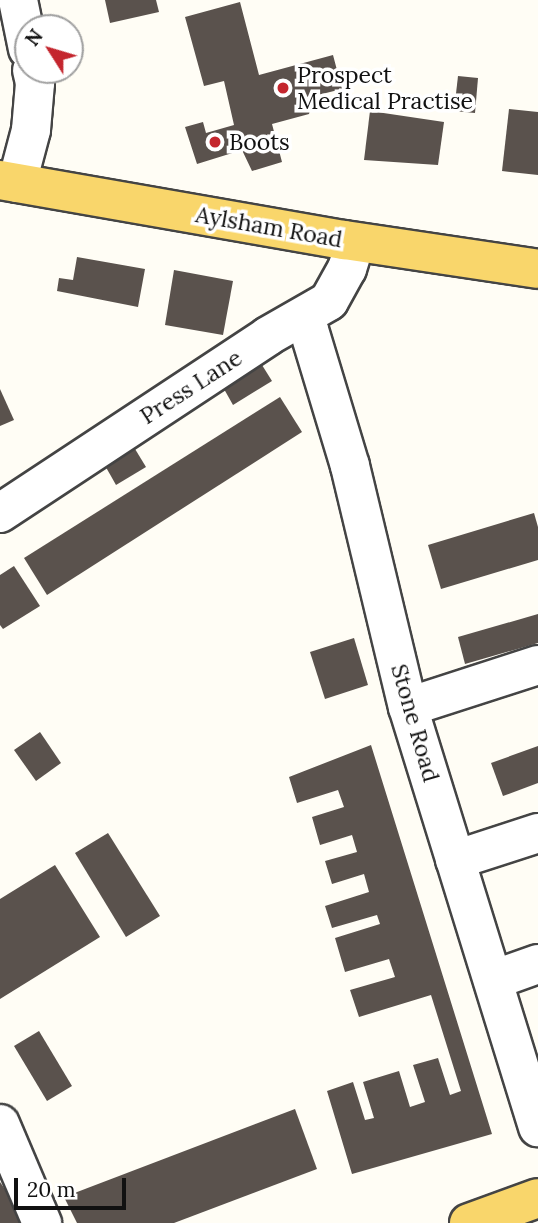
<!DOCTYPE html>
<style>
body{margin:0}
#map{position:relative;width:538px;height:1223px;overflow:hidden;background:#fffdf5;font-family:Lora,serif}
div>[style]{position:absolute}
.building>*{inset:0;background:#5a524d}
.roads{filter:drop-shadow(2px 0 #444) drop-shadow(-2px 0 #444) drop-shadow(0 2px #444) drop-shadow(0 -2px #444)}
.minor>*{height:38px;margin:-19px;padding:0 19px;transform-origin:19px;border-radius:19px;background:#fff}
.major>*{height:38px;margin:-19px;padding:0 19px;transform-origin:19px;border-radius:19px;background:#f9d66b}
.dots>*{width:19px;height:19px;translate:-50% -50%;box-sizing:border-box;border:4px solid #fff;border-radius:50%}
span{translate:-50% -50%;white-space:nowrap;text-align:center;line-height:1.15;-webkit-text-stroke:7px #fff;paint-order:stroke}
.poi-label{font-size:23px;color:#111}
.left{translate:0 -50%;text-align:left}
.street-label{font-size:23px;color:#111}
.north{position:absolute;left:14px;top:14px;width:70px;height:70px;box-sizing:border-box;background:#fff;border:2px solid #a0a0a0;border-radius:50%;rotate:307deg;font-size:19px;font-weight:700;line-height:28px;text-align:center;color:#111}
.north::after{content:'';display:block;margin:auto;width:24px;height:32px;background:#c4262e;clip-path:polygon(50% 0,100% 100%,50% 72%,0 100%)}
.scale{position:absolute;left:14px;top:1178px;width:112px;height:32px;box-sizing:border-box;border:4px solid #111;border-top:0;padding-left:9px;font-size:21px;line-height:24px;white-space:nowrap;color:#111;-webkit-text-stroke:5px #fff;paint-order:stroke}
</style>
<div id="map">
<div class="building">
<i style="clip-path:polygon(105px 0,156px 0,159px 12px,110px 23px)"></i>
<i style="clip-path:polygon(240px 2px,259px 75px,333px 55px,342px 89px,314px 96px,309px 114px,272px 124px,282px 162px,252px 171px,242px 150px,197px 164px,185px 127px,203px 122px,206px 133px,234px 125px,224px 81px,204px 86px,185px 17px)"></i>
<i style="clip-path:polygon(458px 76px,478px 78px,475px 113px,454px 111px)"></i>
<i style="clip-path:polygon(509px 109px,538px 112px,538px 175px,502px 171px)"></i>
<i style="clip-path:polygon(370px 111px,444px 122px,438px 165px,364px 160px)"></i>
<i style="clip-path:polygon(77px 257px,145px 269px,138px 307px,57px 291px,59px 278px,73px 280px)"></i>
<i style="clip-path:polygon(174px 270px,233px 281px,223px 335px,165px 325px)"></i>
<i style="clip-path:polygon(262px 365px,272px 381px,233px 405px,224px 389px)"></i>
<i style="clip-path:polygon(0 389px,14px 420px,0 426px)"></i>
<i style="clip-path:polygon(280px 397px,302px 432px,47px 595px,24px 558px)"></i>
<i style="clip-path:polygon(132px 444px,146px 467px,116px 485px,103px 462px)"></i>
<i style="clip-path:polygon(534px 513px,538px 527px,538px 560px,441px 589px,428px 545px)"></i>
<i style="clip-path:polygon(14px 566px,40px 606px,3px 629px,0 625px,0 575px)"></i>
<i style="clip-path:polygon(538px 614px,538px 643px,465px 664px,458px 637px)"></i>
<i style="clip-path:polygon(354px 638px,368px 685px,325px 699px,310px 652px)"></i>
<i style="clip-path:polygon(40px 732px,61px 763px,36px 781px,14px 750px)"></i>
<i style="clip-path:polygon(371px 745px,492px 1134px,352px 1174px,327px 1091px,353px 1082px,365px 1120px,374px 1118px,363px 1082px,399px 1071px,410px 1107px,425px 1102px,413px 1065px,438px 1058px,450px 1095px,461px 1091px,431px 995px,359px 1017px,350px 990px,395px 977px,389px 959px,345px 972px,335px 938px,380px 924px,377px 915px,332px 928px,325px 906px,369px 892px,364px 874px,332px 884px,325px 861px,357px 852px,352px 835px,320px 845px,312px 817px,344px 807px,338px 790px,297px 803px,289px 777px)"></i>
<i style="clip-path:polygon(538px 746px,538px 783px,503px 796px,491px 763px)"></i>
<i style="clip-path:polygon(108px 833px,160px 916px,126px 937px,75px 853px)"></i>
<i style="clip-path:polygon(55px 865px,100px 937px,0 999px,0 899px)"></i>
<i style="clip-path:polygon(39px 1031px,72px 1086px,47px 1101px,14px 1046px)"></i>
<i style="clip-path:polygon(295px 1109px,317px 1169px,174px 1223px,77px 1223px,64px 1197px)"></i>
<i style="clip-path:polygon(0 1182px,28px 1223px,0 1223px)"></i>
</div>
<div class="roads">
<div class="minor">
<i style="left:18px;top:0;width:50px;rotate:78.5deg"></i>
<i style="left:17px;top:183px;width:55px;rotate:-75.2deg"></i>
<i style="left:31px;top:130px;width:47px;rotate:-85.1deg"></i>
<i style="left:35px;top:83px;width:13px;rotate:-103deg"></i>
<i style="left:301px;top:318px;width:14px;rotate:56deg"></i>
<i style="left:309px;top:330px;width:142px;rotate:73.2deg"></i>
<i style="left:350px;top:466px;width:248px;rotate:76.5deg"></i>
<i style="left:408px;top:707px;width:440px;rotate:72.8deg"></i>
<i style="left:0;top:513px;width:321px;rotate:-33.4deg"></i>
<i style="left:268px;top:336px;width:70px;rotate:-29.8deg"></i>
<i style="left:329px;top:301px;width:37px;rotate:-61deg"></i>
<i style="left:347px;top:269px;width:28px;rotate:-73deg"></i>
<i style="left:408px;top:707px;width:137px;rotate:-17.9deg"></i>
<i style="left:455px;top:860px;width:87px;rotate:-18deg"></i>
<i style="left:493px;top:980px;width:48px;rotate:-19.6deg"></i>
<i style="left:0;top:1124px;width:108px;rotate:67deg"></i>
</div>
<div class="major">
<i style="left:0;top:180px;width:350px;rotate:9.9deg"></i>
<i style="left:345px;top:240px;width:195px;rotate:8.5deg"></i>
<i style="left:469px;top:1223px;width:73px;rotate:-19.9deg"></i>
</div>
</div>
<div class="dots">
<i style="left:283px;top:88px;background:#c4262e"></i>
<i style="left:215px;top:142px;background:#c4262e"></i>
</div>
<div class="poi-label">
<span class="left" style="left:297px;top:88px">Prospect<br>Medical Practise</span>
<span class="left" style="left:229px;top:142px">Boots</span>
</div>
<div class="street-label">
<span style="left:269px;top:227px;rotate:10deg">Aylsham Road</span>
<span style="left:191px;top:387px;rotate:-33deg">Press Lane</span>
<span style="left:415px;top:723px;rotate:74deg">Stone Road</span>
</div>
<div class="north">N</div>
<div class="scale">20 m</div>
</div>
